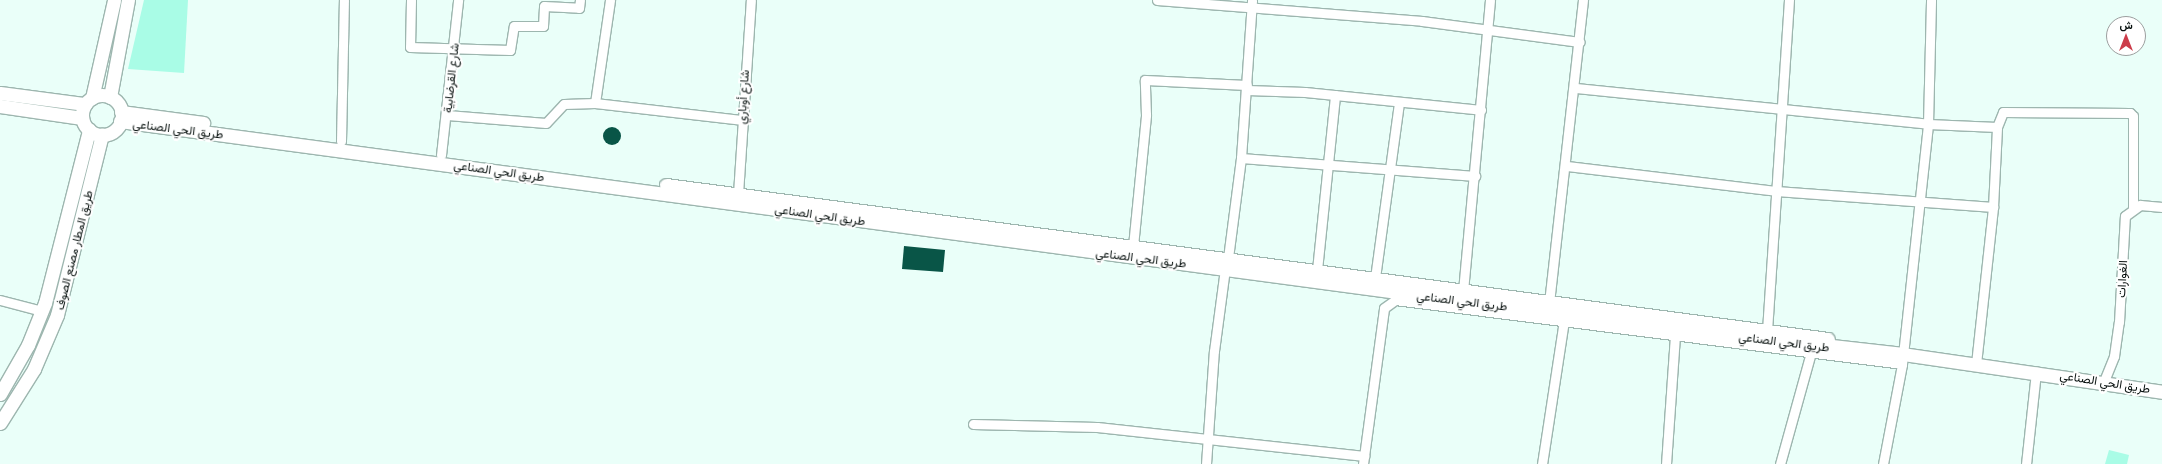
<!DOCTYPE html>
<meta charset="utf-8">
<style>
body{margin:0}
#map{position:relative;width:2162px;height:464px;overflow:hidden;background:#eafff9;font-family:"PT Serif",Vazirmatn,serif}
div>[style]{position:absolute}
.green>*{inset:0;background:#a9fce6}
.building>*{inset:0;background:#095547}
.round{border-radius:50%}
.roads{filter:drop-shadow(1px 0 #9db6af) drop-shadow(-1px 0 #9db6af) drop-shadow(0 1px #9db6af) drop-shadow(0 -1px #9db6af)}
.minor>*{height:9px;margin:-4.5px;padding:0 4.5px;transform-origin:4.5px;border-radius:4.5px;background:#fff}
.highway>*{height:13px;margin:-6.5px;padding:0 6.5px;transform-origin:6.5px;border-radius:6.5px;background:#fff}
.highway>.ring{margin:-6.5px;padding:0;box-sizing:content-box;background:none;border:13px solid #fff;border-radius:50%}
span{translate:-50% -50%;white-space:nowrap;text-align:center;line-height:1.15;-webkit-text-stroke:4px #fff;paint-order:stroke}
.street-label{font-size:12px;color:#07100e}
.north{position:absolute;left:2106px;top:16px;width:40px;height:40px;box-sizing:border-box;background:#fff;border:1px solid #9c9f9f;border-radius:50%;rotate:0deg;font-size:11px;font-weight:700;line-height:16px;text-align:center;color:#07100e}
.north::after{content:'';display:block;margin:auto;width:14px;height:18px;background:#cc3c4a;clip-path:polygon(50% 0,100% 100%,50% 72%,0 100%)}
</style>
<div id="map">
<div class="green">
<i style="clip-path:polygon(144px 0,188px 0,184px 73px,128px 69px)"></i>
<i style="clip-path:polygon(2109px 450px,2129px 455px,2127px 464px,2105px 464px)"></i>
</div>
<div class="building">
<i class="round" style="left:603px;top:127px;width:18px;height:18px"></i>
<i style="clip-path:polygon(904px 246px,945px 250px,943px 272px,902px 269px)"></i>
</div>
<div class="roads">
<div class="minor">
<i style="left:411px;top:0;width:47px;rotate:91.2deg"></i>
<i style="left:410px;top:47px;width:100px;rotate:1.7deg"></i>
<i style="left:510px;top:50px;width:24px;rotate:-81deg"></i>
<i style="left:514px;top:26px;width:29px"></i>
<i style="left:543px;top:26px;width:20px;rotate:-87deg"></i>
<i style="left:544px;top:6px;width:35px;rotate:3deg"></i>
<i style="left:579px;top:8px;width:8px;rotate:-83deg"></i>
<i style="left:1157px;top:0;width:266px;rotate:4.5deg"></i>
<i style="left:1422px;top:21px;width:159px;rotate:7.6deg"></i>
<i style="left:1576px;top:88px;width:354px;rotate:5.8deg"></i>
<i style="left:1928px;top:124px;width:69px;rotate:2.5deg"></i>
<i style="left:1247px;top:90px;width:58px;rotate:2deg"></i>
<i style="left:1305px;top:92px;width:177px;rotate:5.8deg"></i>
<i style="left:595px;top:103px;width:147px;rotate:6.6deg"></i>
<i style="left:447px;top:115px;width:99px;rotate:4.6deg"></i>
<i style="left:546px;top:123px;width:26px;rotate:-47deg"></i>
<i style="left:564px;top:104px;width:31px;rotate:-2deg"></i>
<i style="left:595px;top:103px;width:104px;rotate:-81.7deg"></i>
<i style="left:341px;top:141px;width:141px;rotate:-88.8deg"></i>
<i style="left:441px;top:155px;width:156px;rotate:-83.7deg"></i>
<i style="left:1241px;top:158px;width:235px;rotate:4.4deg"></i>
<i style="left:1567px;top:166px;width:210px;rotate:6.8deg"></i>
<i style="left:1776px;top:191px;width:218px;rotate:4.2deg"></i>
<i style="left:738px;top:194px;width:194px;rotate:-86.2deg"></i>
<i style="left:1133px;top:246px;width:132px;rotate:-84.3deg"></i>
<i style="left:1146px;top:115px;width:35px;rotate:-92deg"></i>
<i style="left:1145px;top:80px;width:102px;rotate:2.8deg"></i>
<i style="left:1228px;top:258px;width:101px;rotate:-82.6deg"></i>
<i style="left:1241px;top:158px;width:158px;rotate:-86deg"></i>
<i style="left:1317px;top:270px;width:176px;rotate:-84.1deg"></i>
<i style="left:1375px;top:278px;width:177px;rotate:-82.2deg"></i>
<i style="left:1463px;top:291px;width:292px;rotate:-84.7deg"></i>
<i style="left:0;top:300px;width:43px;rotate:14.7deg"></i>
<i style="left:1549px;top:303px;width:305px;rotate:-83.6deg"></i>
<i style="left:1767px;top:331px;width:332px;rotate:-86.2deg"></i>
<i style="left:1976px;top:364px;width:158px;rotate:-83.8deg"></i>
<i style="left:1993px;top:207px;width:80px;rotate:-87.1deg"></i>
<i style="left:1997px;top:127px;width:16px;rotate:-68deg"></i>
<i style="left:2003px;top:112px;width:127px;rotate:0.5deg"></i>
<i style="left:2130px;top:113px;width:4px;rotate:45deg"></i>
<i style="left:2133px;top:116px;width:92px;rotate:90deg"></i>
<i style="left:2104px;top:381px;width:27px;rotate:-68deg"></i>
<i style="left:2114px;top:356px;width:34px;rotate:-82deg"></i>
<i style="left:2119px;top:322px;width:106px;rotate:-86.8deg"></i>
<i style="left:2125px;top:216px;width:19px;rotate:-36deg"></i>
<i style="left:2140px;top:205px;width:22px;rotate:5deg"></i>
<i style="left:973px;top:424px;width:124px;rotate:1.4deg"></i>
<i style="left:1097px;top:427px;width:269px;rotate:6.2deg"></i>
<i style="left:1206px;top:464px;width:113px;rotate:-86deg"></i>
<i style="left:1214px;top:351px;width:83px;rotate:-82.4deg"></i>
<i style="left:1363px;top:464px;width:157px;rotate:-82.3deg"></i>
<i style="left:1384px;top:308px;width:14px;rotate:-36deg"></i>
<i style="left:1395px;top:300px;width:511px;rotate:7.19deg"></i>
<i style="left:1542px;top:464px;width:145px;rotate:-81.3deg"></i>
<i style="left:1666px;top:464px;width:129px;rotate:-86deg"></i>
<i style="left:1780px;top:464px;width:116px;rotate:-74.5deg"></i>
<i style="left:1883px;top:464px;width:102px;rotate:-79.2deg"></i>
<i style="left:1902px;top:364px;width:241px;rotate:-83.8deg"></i>
<i style="left:1928px;top:124px;width:124px;rotate:-88.6deg"></i>
<i style="left:2026px;top:464px;width:93px;rotate:-83.8deg"></i>
</div>
<div class="highway">
<i style="left:0;top:93px;width:86px;rotate:7.4deg"></i>
<i class="ring" style="left:82px;top:95px;width:27px;height:27px"></i>
<i style="left:110px;top:97px;width:99px;rotate:-79.5deg"></i>
<i style="left:92px;top:98px;width:100px;rotate:-77.3deg"></i>
<i style="left:0;top:106px;width:83px;rotate:8.3deg"></i>
<i style="left:121px;top:112px;width:83px;rotate:7.6deg"></i>
<i style="left:120px;top:121px;width:1530px;rotate:7.63deg"></i>
<i style="left:1636px;top:324px;width:269px;rotate:6.4deg"></i>
<i style="left:1903px;top:354px;width:262px;rotate:8.3deg"></i>
<i style="left:666px;top:185px;width:1172px;rotate:7.55deg"></i>
<i style="left:0;top:394px;width:56px;rotate:-60.3deg"></i>
<i style="left:28px;top:345px;width:45px;rotate:-68deg"></i>
<i style="left:45px;top:303px;width:179px;rotate:-75.7deg"></i>
<i style="left:0;top:423px;width:64px;rotate:-57.8deg"></i>
<i style="left:34px;top:369px;width:59px;rotate:-66.9deg"></i>
<i style="left:57px;top:315px;width:186px;rotate:-76deg"></i>
</div>
</div>
<div class="street-label">
<span style="left:451px;top:78px;rotate:-84deg">شارع القرضابية</span>
<span style="left:743px;top:97px;rotate:-86deg">شارع أوباري</span>
<span style="left:178px;top:129px;rotate:7deg">طريق الحي الصناعي</span>
<span style="left:499px;top:171px;rotate:8deg">طريق الحي الصناعي</span>
<span style="left:820px;top:215px;rotate:8deg">طريق الحي الصناعي</span>
<span style="left:74px;top:250px;rotate:-76deg">طريق المطار مصنع الصوف</span>
<span style="left:1141px;top:258px;rotate:7deg">طريق الحي الصناعي</span>
<span style="left:2122px;top:279px;rotate:-87deg">الغوارات</span>
<span style="left:1462px;top:301px;rotate:7deg">طريق الحي الصناعي</span>
<span style="left:1784px;top:342px;rotate:7deg">طريق الحي الصناعي</span>
<span style="left:2105px;top:382px;rotate:9deg">طريق الحي الصناعي</span>
</div>
<div class="north">ش</div>
</div>
